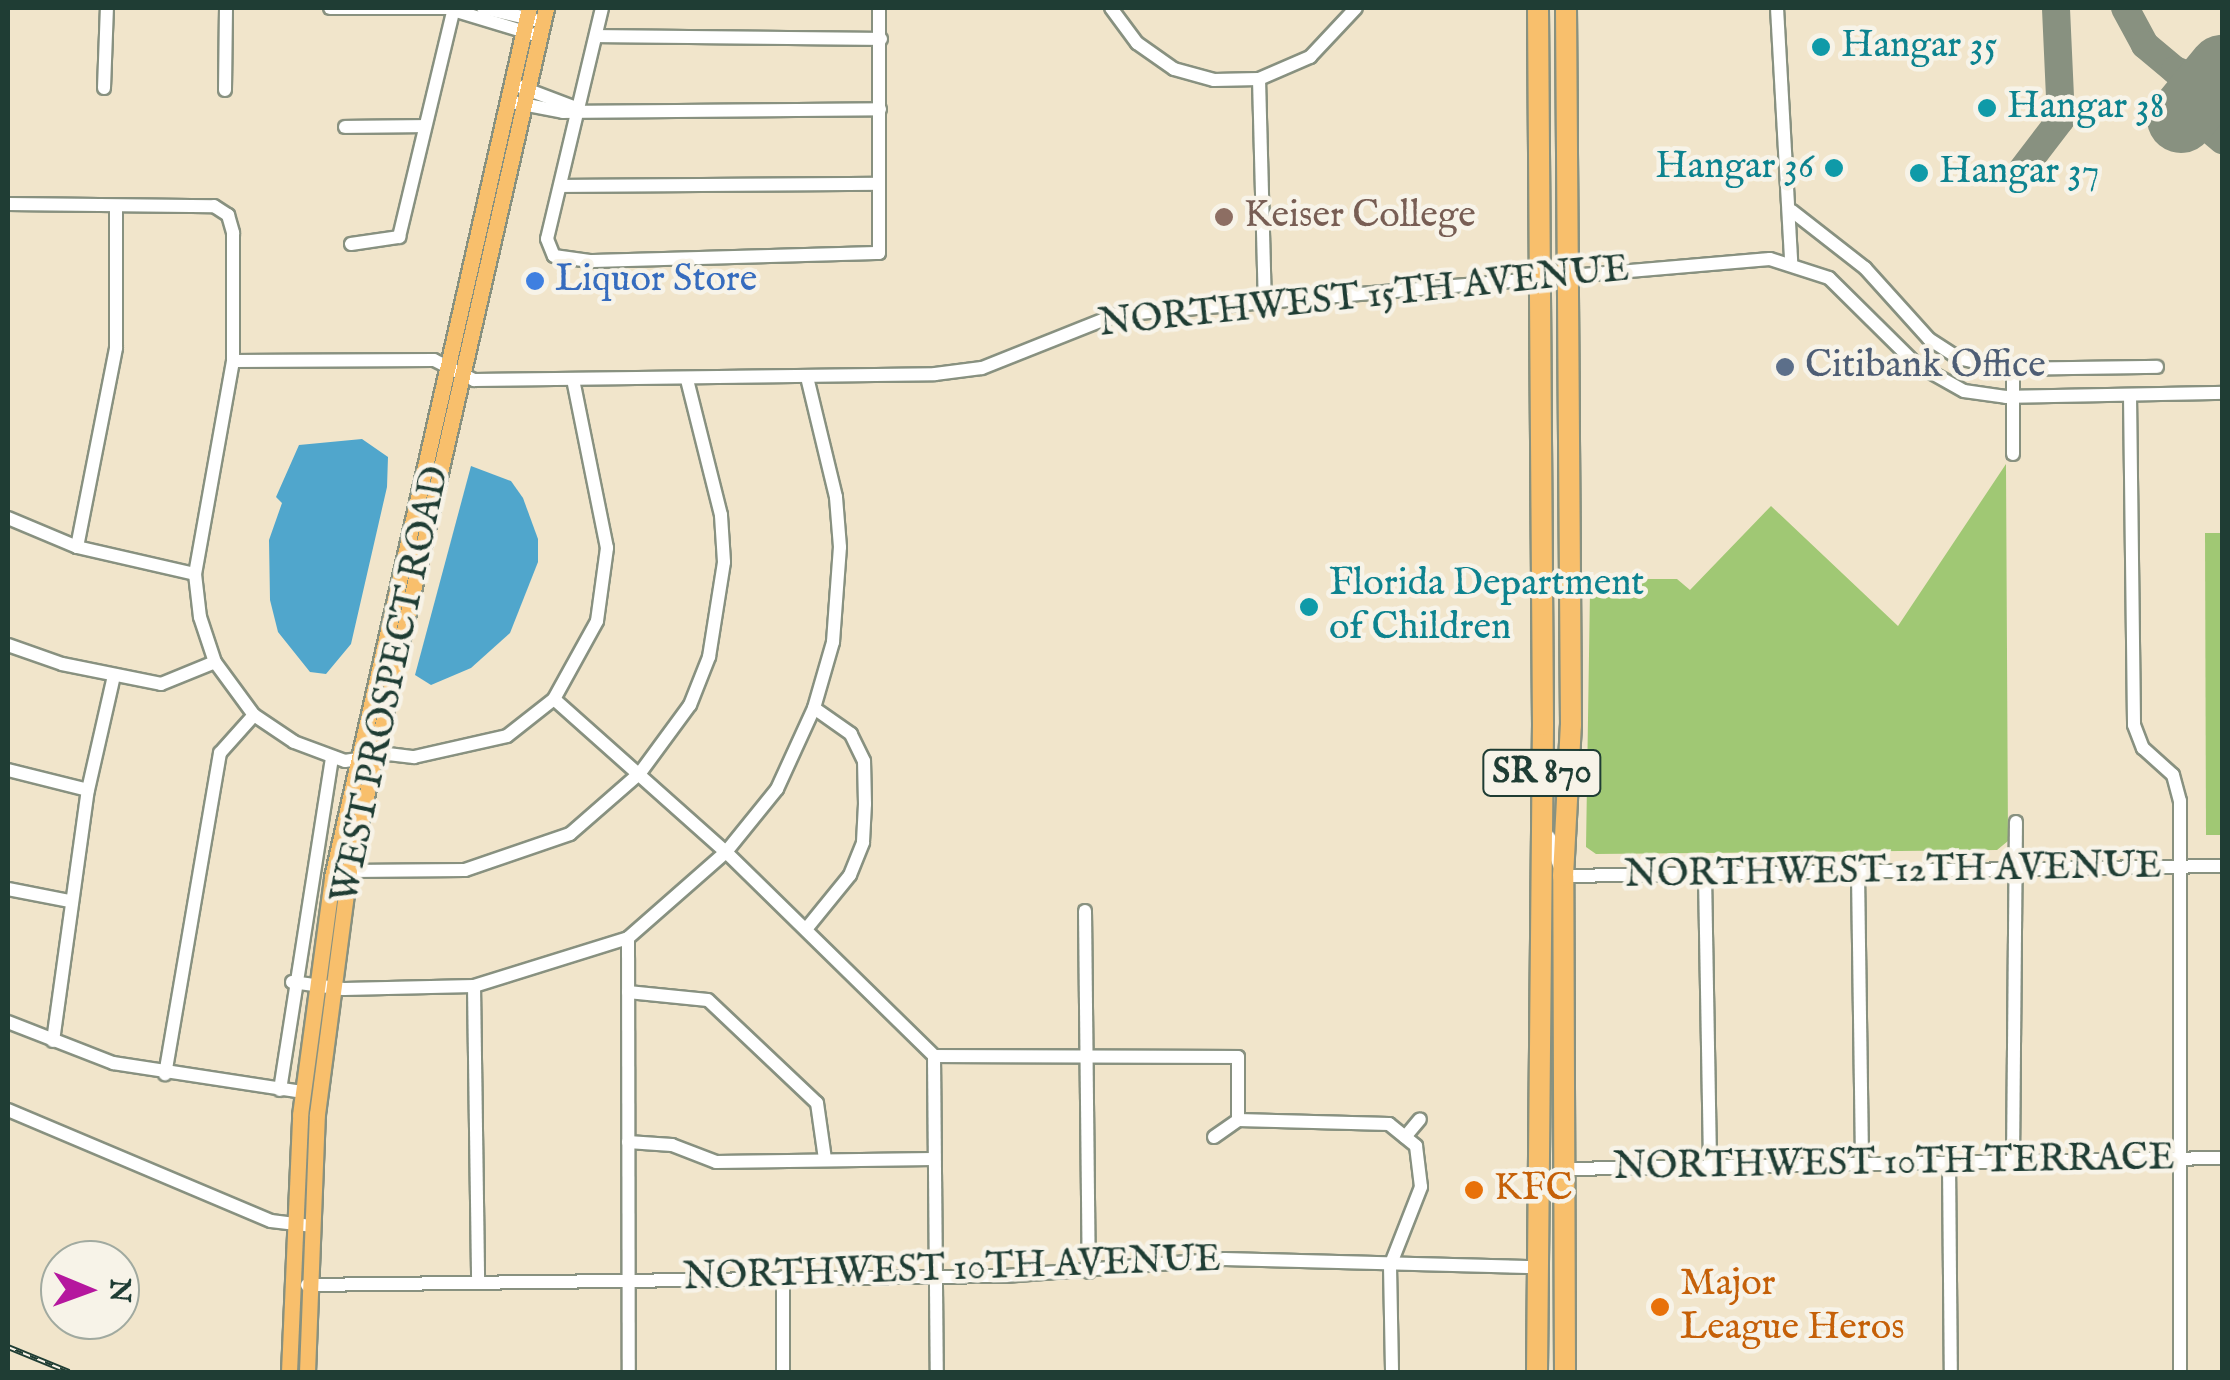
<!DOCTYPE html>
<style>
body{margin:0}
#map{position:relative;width:2230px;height:1380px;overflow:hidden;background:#f1e5cb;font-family:"IM FELL English",serif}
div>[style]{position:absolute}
.green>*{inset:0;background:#a0c874}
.water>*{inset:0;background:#50a6cc}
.taxiway>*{height:28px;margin:-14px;padding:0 14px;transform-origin:14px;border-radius:14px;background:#889180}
.runway>*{height:68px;margin:-34px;padding:0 34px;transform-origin:34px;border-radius:34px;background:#889180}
.roads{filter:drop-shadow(2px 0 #889180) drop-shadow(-2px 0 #889180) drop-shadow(0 2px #889180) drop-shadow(0 -2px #889180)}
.minor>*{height:12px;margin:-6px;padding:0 6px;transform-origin:6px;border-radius:6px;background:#fff}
.major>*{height:15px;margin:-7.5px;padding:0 7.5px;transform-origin:7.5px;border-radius:7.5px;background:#f8bf6c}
.highway>*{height:20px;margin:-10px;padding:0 10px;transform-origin:10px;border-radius:10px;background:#f8bf6c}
.rail>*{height:6px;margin-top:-3px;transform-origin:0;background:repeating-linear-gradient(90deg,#f7f3e8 0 8px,#1f3d34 0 16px);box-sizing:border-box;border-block:2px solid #1f3d34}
.dots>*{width:28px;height:28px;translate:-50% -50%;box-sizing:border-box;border:5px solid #f7f3e8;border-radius:50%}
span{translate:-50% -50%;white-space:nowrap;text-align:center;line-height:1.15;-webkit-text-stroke:9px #f7f3e8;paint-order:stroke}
.shield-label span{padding:2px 8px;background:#f7f3e8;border:2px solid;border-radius:8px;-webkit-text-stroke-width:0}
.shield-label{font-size:35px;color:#1f3d34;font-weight:700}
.culture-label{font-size:38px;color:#0d838f}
.left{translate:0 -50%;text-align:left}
.right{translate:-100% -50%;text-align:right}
.education-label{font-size:38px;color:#785e54}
.shop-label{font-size:38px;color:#366cbe}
.street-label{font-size:38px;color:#1f3d34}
.service-label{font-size:38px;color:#4e5e75}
.food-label{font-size:38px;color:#c56008}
.frame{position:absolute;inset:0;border:10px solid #1f3d34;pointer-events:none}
.north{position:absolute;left:40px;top:1240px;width:100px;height:100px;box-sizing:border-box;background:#f7f3e8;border:2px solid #a1aaa0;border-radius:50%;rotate:91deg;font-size:28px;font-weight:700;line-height:40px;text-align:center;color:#1f3d34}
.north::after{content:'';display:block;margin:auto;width:35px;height:45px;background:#b5179e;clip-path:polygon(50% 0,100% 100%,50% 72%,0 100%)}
</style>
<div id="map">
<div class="green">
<i style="clip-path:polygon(2006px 464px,2008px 841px,1997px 850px,1596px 854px,1586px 847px,1590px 591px,1621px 589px,1631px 579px,1677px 579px,1690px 590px,1771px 506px,1898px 626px)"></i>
<i style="clip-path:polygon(2205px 533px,2222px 533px,2222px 835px,2206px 835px)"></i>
</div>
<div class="water">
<i style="clip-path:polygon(362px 439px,388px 457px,387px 487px,351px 644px,326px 674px,310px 672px,278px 632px,270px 600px,269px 540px,282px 503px,276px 497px,299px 445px)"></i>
<i style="clip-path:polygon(471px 466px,511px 481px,523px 498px,538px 539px,538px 562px,510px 633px,471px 668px,431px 685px,415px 675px)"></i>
</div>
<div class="taxiway">
<i style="left:2125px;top:8px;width:42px;rotate:61.6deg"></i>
<i style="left:2145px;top:45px;width:39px;rotate:40deg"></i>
<i style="left:2175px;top:70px;width:17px;rotate:21deg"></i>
<i style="left:2191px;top:76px;width:32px;rotate:-16deg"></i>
<i style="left:2188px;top:111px;width:45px;rotate:40.5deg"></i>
<i style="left:2022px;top:170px;width:64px;rotate:-52.6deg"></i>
<i style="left:2061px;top:119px;width:111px;rotate:-92.6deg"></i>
</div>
<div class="runway">
<i style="left:2181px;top:119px;width:65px;rotate:-50.6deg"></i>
</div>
<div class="roads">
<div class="minor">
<i style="left:330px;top:8px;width:131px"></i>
<i style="left:483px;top:8px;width:53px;rotate:13deg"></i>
<i style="left:602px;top:8px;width:237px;rotate:103.4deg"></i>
<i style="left:547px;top:239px;width:18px;rotate:68deg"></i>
<i style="left:554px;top:256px;width:36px;rotate:8deg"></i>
<i style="left:590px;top:261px;width:289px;rotate:-1.6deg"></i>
<i style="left:879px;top:253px;width:245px;rotate:-90deg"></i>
<i style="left:1111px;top:8px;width:44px;rotate:53.4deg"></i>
<i style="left:1137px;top:43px;width:45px;rotate:35.1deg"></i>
<i style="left:1174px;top:69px;width:41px;rotate:15.4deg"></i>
<i style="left:1214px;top:80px;width:45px;rotate:-1.3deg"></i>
<i style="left:1259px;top:79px;width:56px;rotate:-23.3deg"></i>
<i style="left:1310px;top:57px;width:67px;rotate:-46.8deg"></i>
<i style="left:1777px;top:8px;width:254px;rotate:86.8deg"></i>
<i style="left:453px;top:10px;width:83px;rotate:16.9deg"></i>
<i style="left:596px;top:36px;width:285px;rotate:0.6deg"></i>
<i style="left:1259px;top:79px;width:222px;rotate:88.5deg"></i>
<i style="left:521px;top:87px;width:62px;rotate:20.8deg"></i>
<i style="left:104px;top:88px;width:80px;rotate:-87.9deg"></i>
<i style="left:225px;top:90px;width:82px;rotate:-89.3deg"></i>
<i style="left:507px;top:101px;width:57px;rotate:11.1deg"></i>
<i style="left:563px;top:112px;width:317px;rotate:-0.5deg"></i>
<i style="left:345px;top:127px;width:80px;rotate:-0.7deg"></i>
<i style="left:560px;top:186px;width:319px;rotate:-0.4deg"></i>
<i style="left:8px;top:204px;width:206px;rotate:0.6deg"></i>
<i style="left:214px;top:206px;width:17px;rotate:33deg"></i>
<i style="left:228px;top:215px;width:19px;rotate:74deg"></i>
<i style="left:233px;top:233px;width:128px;rotate:90deg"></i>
<i style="left:233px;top:361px;width:216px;rotate:100.1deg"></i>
<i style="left:195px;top:574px;width:43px;rotate:83.4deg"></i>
<i style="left:200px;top:617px;width:47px;rotate:71.6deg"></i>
<i style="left:215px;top:662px;width:66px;rotate:53.7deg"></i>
<i style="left:254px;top:715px;width:51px;rotate:131.8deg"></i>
<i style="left:220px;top:753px;width:326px;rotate:99.7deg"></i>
<i style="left:1792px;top:211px;width:93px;rotate:38deg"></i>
<i style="left:1865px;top:268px;width:96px;rotate:48deg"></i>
<i style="left:1929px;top:339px;width:35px;rotate:33deg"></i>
<i style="left:1958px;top:358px;width:49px;rotate:12.9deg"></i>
<i style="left:2006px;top:369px;width:151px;rotate:-0.8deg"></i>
<i style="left:351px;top:244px;width:49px;rotate:-8.3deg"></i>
<i style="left:399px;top:237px;width:236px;rotate:-76.5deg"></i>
<i style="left:233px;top:361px;width:201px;rotate:-0.3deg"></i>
<i style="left:434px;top:360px;width:45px;rotate:26.6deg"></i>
<i style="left:474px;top:380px;width:461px;rotate:-0.7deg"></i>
<i style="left:935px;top:374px;width:47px;rotate:-7.3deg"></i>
<i style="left:982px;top:368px;width:143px;rotate:-21.7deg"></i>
<i style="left:1115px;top:315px;width:657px;rotate:-4.89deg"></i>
<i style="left:1770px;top:259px;width:62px;rotate:17.9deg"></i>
<i style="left:1829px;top:278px;width:122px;rotate:44.7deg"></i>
<i style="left:1916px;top:364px;width:55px;rotate:29.4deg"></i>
<i style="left:1964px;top:391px;width:42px;rotate:8.1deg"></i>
<i style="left:2006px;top:397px;width:216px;rotate:-1.1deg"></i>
<i style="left:2013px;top:368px;width:86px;rotate:90deg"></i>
<i style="left:2130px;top:395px;width:330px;rotate:89.3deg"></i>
<i style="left:2134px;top:725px;width:25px;rotate:69deg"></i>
<i style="left:2143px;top:748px;width:40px;rotate:42deg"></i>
<i style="left:2173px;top:775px;width:27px;rotate:75deg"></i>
<i style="left:2180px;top:801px;width:571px;rotate:90deg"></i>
<i style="left:8px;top:518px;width:75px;rotate:22.8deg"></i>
<i style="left:77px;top:547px;width:121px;rotate:12.9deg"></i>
<i style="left:77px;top:547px;width:203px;rotate:-78.9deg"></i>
<i style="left:116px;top:348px;width:142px;rotate:-90deg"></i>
<i style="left:8px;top:645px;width:57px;rotate:19.4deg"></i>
<i style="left:62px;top:664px;width:101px;rotate:11.4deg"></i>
<i style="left:161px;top:684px;width:58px;rotate:-22.2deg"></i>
<i style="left:554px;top:699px;width:230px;rotate:41.7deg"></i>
<i style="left:726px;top:852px;width:291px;rotate:44.4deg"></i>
<i style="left:254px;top:715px;width:48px;rotate:34deg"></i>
<i style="left:294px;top:742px;width:54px;rotate:20.4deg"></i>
<i style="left:345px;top:761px;width:44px;rotate:-9.2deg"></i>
<i style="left:388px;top:754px;width:26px;rotate:7deg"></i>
<i style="left:414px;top:757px;width:95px;rotate:-12.7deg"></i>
<i style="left:507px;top:736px;width:60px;rotate:-38.2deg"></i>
<i style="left:554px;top:699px;width:89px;rotate:-61.1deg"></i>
<i style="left:597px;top:621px;width:74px;rotate:-82.2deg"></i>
<i style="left:607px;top:548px;width:172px;rotate:-101.4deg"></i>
<i style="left:8px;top:770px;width:82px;rotate:14deg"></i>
<i style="left:1549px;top:837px;width:41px;rotate:70.3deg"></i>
<i style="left:1563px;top:876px;width:659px;rotate:-0.87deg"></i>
<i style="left:349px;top:871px;width:116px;rotate:-0.5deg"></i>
<i style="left:465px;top:870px;width:111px;rotate:-18.9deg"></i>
<i style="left:570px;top:834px;width:93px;rotate:-41.1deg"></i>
<i style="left:640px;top:773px;width:84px;rotate:-53.7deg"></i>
<i style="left:690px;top:705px;width:52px;rotate:-68.4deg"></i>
<i style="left:709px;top:657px;width:96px;rotate:-81deg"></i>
<i style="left:724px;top:562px;width:47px;rotate:-93.7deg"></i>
<i style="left:721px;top:515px;width:139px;rotate:-104.1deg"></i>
<i style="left:1858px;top:873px;width:291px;rotate:89.2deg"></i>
<i style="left:1705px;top:875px;width:290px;rotate:89deg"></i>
<i style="left:8px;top:889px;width:62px;rotate:11.1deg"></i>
<i style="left:1085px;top:911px;width:361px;rotate:89.4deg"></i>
<i style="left:807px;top:928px;width:68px;rotate:-50.9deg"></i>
<i style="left:850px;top:875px;width:35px;rotate:-68deg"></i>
<i style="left:863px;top:842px;width:38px;rotate:-87deg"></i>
<i style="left:865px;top:804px;width:43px;rotate:-91.3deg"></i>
<i style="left:864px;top:761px;width:30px;rotate:-116deg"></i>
<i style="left:851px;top:734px;width:45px;rotate:-144.9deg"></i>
<i style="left:628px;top:938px;width:434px;rotate:89.9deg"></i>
<i style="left:292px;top:982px;width:52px;rotate:7.7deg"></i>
<i style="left:344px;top:989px;width:130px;rotate:-1.3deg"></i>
<i style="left:474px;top:986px;width:161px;rotate:-17.3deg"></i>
<i style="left:628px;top:938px;width:130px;rotate:-41.3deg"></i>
<i style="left:726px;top:852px;width:81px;rotate:-51deg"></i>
<i style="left:777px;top:789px;width:89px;rotate:-65.4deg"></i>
<i style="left:814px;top:708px;width:69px;rotate:-73.9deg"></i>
<i style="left:833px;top:642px;width:95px;rotate:-85.8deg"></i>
<i style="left:840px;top:547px;width:50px;rotate:-94.6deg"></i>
<i style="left:836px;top:497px;width:123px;rotate:-103.6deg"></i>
<i style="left:474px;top:986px;width:296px;rotate:89.2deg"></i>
<i style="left:628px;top:992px;width:80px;rotate:5.7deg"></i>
<i style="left:708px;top:1000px;width:150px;rotate:43.4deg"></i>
<i style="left:817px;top:1103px;width:57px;rotate:81.9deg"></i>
<i style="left:8px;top:1022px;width:113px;rotate:21.3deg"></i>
<i style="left:113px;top:1063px;width:191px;rotate:8.7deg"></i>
<i style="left:53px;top:1041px;width:253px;rotate:-82.1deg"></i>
<i style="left:88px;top:790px;width:117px;rotate:-77.2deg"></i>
<i style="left:934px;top:1056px;width:304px;rotate:0.2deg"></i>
<i style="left:1238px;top:1057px;width:63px;rotate:90deg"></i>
<i style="left:934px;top:1056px;width:316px;rotate:89.5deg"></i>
<i style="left:280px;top:1090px;width:337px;rotate:-81.1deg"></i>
<i style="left:8px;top:1110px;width:285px;rotate:22.9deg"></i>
<i style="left:271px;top:1221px;width:38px;rotate:7deg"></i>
<i style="left:1214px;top:1137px;width:29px;rotate:-35deg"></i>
<i style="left:1238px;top:1120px;width:151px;rotate:1.5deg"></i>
<i style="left:1389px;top:1124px;width:35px;rotate:39deg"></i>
<i style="left:1416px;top:1146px;width:41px;rotate:83deg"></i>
<i style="left:1421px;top:1187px;width:85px;rotate:111.4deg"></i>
<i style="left:1390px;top:1266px;width:106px;rotate:88.9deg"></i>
<i style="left:1405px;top:1137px;width:23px;rotate:-50deg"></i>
<i style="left:628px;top:1142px;width:44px;rotate:3.9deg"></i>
<i style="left:672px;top:1145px;width:47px;rotate:21.1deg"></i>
<i style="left:716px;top:1162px;width:217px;rotate:-0.8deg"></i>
<i style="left:2013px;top:1162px;width:340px;rotate:-89.5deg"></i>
<i style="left:1949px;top:1163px;width:209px;rotate:89.5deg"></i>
<i style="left:1565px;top:1169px;width:657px;rotate:-0.96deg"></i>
<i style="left:783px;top:1277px;width:95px;rotate:90deg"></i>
<i style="left:307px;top:1285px;width:698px;rotate:-0.74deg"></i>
<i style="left:1005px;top:1276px;width:220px;rotate:-4.4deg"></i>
<i style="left:1224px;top:1259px;width:313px;rotate:1.5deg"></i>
</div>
<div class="major">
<i style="left:289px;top:1372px;width:257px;rotate:-87.5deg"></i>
<i style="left:300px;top:1115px;width:240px;rotate:-82.3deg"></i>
<i style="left:332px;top:877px;width:891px;rotate:-77.23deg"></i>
<i style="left:307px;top:1372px;width:258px;rotate:-87.8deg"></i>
<i style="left:317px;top:1114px;width:245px;rotate:-82.5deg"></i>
<i style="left:349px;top:871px;width:885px;rotate:-77.14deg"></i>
</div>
<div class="highway">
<i style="left:1537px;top:1372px;width:647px;rotate:-89.47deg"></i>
<i style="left:1543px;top:725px;width:717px;rotate:-90.4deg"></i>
<i style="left:1565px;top:1372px;width:496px;rotate:-90.2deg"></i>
<i style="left:1563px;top:876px;width:151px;rotate:-87deg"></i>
<i style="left:1571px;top:725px;width:717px;rotate:-90.4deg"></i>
</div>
</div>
<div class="rail">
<i style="left:8px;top:1347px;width:66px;rotate:22.3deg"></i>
</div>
<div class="dots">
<i style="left:1821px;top:47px;background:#0f9aa8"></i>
<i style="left:1987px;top:108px;background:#0f9aa8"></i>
<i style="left:1834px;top:168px;background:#0f9aa8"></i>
<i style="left:1919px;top:173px;background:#0f9aa8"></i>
<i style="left:1224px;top:217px;background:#8d6e63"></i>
<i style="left:535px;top:281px;background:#3f7fe0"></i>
<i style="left:1785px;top:367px;background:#5c6f8a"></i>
<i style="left:1309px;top:607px;background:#0f9aa8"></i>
<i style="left:1474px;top:1190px;background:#e8710a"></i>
<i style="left:1660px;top:1307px;background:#e8710a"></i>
</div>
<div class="shield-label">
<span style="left:1542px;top:773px">SR 870</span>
</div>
<div class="culture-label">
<span class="left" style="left:1841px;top:47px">Hangar 35</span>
<span class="left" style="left:2007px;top:108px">Hangar 38</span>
<span class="right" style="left:1814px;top:168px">Hangar 36</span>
<span class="left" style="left:1939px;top:173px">Hangar 37</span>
<span class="left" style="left:1329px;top:607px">Florida Department<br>of Children</span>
</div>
<div class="education-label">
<span class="left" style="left:1244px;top:217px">Keiser College</span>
</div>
<div class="shop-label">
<span class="left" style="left:555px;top:281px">Liquor Store</span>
</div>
<div class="street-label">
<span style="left:1364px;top:298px;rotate:-6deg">NORTHWEST 15TH AVENUE</span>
<span style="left:392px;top:685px;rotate:-78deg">WEST PROSPECT ROAD</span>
<span style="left:1893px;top:872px;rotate:-1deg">NORTHWEST 12TH AVENUE</span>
<span style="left:1894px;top:1164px;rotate:-1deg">NORTHWEST 10TH TERRACE</span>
<span style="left:952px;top:1270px;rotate:-2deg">NORTHWEST 10TH AVENUE</span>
</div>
<div class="service-label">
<span class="left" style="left:1805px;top:367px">Citibank Office</span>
</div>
<div class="food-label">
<span class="left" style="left:1494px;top:1190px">KFC</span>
<span class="left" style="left:1680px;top:1307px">Major<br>League Heros</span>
</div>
<div class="frame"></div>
<div class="north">N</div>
</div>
